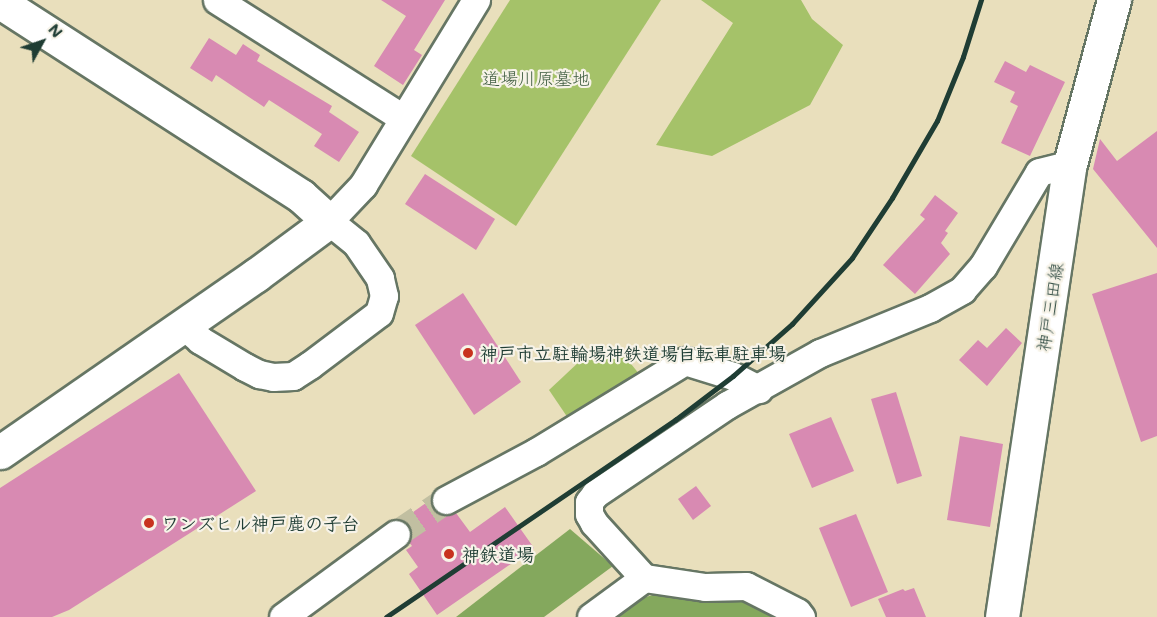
<!DOCTYPE html>
<meta charset="utf-8">
<style>
body{margin:0}
#map{position:relative;width:1157px;height:617px;overflow:hidden;background:#e9dfbc;font-family:Mali,"Klee One",sans-serif}
div>[style]{position:absolute}
.green>*{inset:0;background:#a5c269}
.forest>*{inset:0;background:#84a85d}
.building>*{inset:0;background:#d88ab2}
.street-tunnel>*{height:27px;margin-top:-13.5px;transform-origin:0;background:repeating-linear-gradient(90deg,#c1bfa1 0 27px,transparent 0 41px)}
.roads{filter:drop-shadow(2px 0 #667664) drop-shadow(-2px 0 #667664) drop-shadow(0 2px #667664) drop-shadow(0 -2px #667664)}
.street>*{height:27px;margin:-13.5px;padding:0 13.5px;transform-origin:13.5px;border-radius:13.5px;background:#fff}
.secondary>*{height:33px;margin:-16.5px;padding:0 16.5px;transform-origin:16.5px;border-radius:16.5px;background:#fff}
.primary>*{height:33px;margin:-16.5px;padding:0 16.5px;transform-origin:16.5px;border-radius:16.5px;background:#fff}
.rail>*{height:4.5px;margin:-2.25px;padding:0 2.25px;transform-origin:2.25px;border-radius:2.25px;background:#1f3d34}
.dots>*{width:16px;height:16px;translate:-50% -50%;box-sizing:border-box;border:3px solid #f7f3e8;border-radius:50%}
span{translate:-50% -50%;white-space:nowrap;text-align:center;line-height:1.15;-webkit-text-stroke:4.5px #f7f3e8;paint-order:stroke}
.park-label{font-size:18px;color:#405e41}
.street-label{font-size:18px;color:#1f3d34}
.poi-label{font-size:18px;color:#1f3d34;font-weight:700}
.left{translate:0 -50%;text-align:left}
.north{position:absolute;left:12px;top:12px;width:60px;height:60px;-webkit-text-stroke:4px #f7f3e8;paint-order:stroke;rotate:50deg;font-size:16px;font-weight:700;line-height:24px;text-align:center;color:#1f3d34}
.north::after{content:'';display:block;margin:auto;width:21px;height:27px;background:#1f3d34;clip-path:polygon(50% 0,100% 100%,50% 72%,0 100%)}
</style>
<div id="map">
<div class="green">
<i style="clip-path:polygon(510px 0,661px 0,516px 226px,411px 156px)"></i>
<i style="clip-path:polygon(701px 0,801px 0,812px 19px,843px 45px,810px 105px,712px 156px,656px 145px,733px 23px)"></i>
<i style="clip-path:polygon(618px 348px,640px 375px,570px 421px,549px 390px,581px 360px)"></i>
</div>
<div class="forest">
<i style="clip-path:polygon(570px 529px,613px 566px,544px 617px,456px 617px)"></i>
<i style="clip-path:polygon(666px 591px,742px 593px,786px 617px,611px 617px,636px 600px)"></i>
</div>
<div class="building">
<i style="clip-path:polygon(381px 0,445px 0,414px 50px,422px 55px,403px 85px,374px 66px,406px 16px)"></i>
<i style="clip-path:polygon(209px 38px,236px 55px,243px 44px,260px 55px,257px 61px,332px 106px,329px 112px,359px 132px,339px 162px,314px 146px,322px 134px,269px 100px,264px 107px,216px 75px,212px 82px,190px 68px)"></i>
<i style="clip-path:polygon(1005px 61px,1026px 72px,1030px 65px,1065px 82px,1030px 156px,1001px 143px,1018px 106px,1010px 102px,1015px 92px,994px 82px)"></i>
<i style="clip-path:polygon(1157px 131px,1157px 248px,1093px 169px,1100px 139px,1117px 161px)"></i>
<i style="clip-path:polygon(425px 174px,495px 219px,476px 250px,405px 204px)"></i>
<i style="clip-path:polygon(935px 195px,958px 213px,945px 231px,948px 233px,941px 243px,950px 254px,915px 294px,883px 265px,925px 219px,920px 215px)"></i>
<i style="clip-path:polygon(1157px 273px,1157px 436px,1141px 442px,1092px 294px)"></i>
<i style="clip-path:polygon(463px 293px,521px 382px,474px 415px,415px 325px)"></i>
<i style="clip-path:polygon(1006px 328px,1022px 343px,987px 386px,959px 360px,978px 340px,987px 348px)"></i>
<i style="clip-path:polygon(179px 373px,256px 491px,69px 610px,52px 617px,0 617px,0 488px)"></i>
<i style="clip-path:polygon(896px 392px,922px 476px,897px 484px,871px 399px)"></i>
<i style="clip-path:polygon(831px 417px,854px 471px,812px 488px,789px 434px)"></i>
<i style="clip-path:polygon(960px 436px,1003px 444px,990px 527px,947px 520px)"></i>
<i style="clip-path:polygon(696px 486px,711px 506px,693px 520px,678px 499px)"></i>
<i style="clip-path:polygon(430px 500px,438px 514px,452px 515px,456px 513px,470px 532px,505px 507px,534px 548px,437px 615px,409px 574px,418px 567px,406px 550px,412px 546px,409px 542px,412px 532px,402px 520px)"></i>
<i style="clip-path:polygon(856px 514px,888px 592px,851px 607px,819px 528px)"></i>
<i style="clip-path:polygon(914px 588px,926px 617px,886px 617px,878px 599px,903px 589px,905px 591px)"></i>
</div>
<div class="street-tunnel">
<i style="left:396px;top:534px;width:60px;rotate:-34.2deg"></i>
</div>
<div class="roads">
<div class="street">
<i style="left:217px;top:0;width:220px;rotate:32.4deg"></i>
<i style="left:183px;top:325px;width:23px;rotate:41deg"></i>
<i style="left:200px;top:340px;width:52px;rotate:31deg"></i>
<i style="left:245px;top:367px;width:16px;rotate:27deg"></i>
<i style="left:259px;top:374px;width:14px;rotate:12deg"></i>
<i style="left:273px;top:377px;width:20px;rotate:-3deg"></i>
<i style="left:293px;top:376px;width:20px;rotate:-33deg"></i>
<i style="left:310px;top:365px;width:86px;rotate:-37deg"></i>
<i style="left:379px;top:313px;width:18px;rotate:-74deg"></i>
<i style="left:384px;top:296px;width:18px;rotate:-103deg"></i>
<i style="left:380px;top:278px;width:42px;rotate:-124.4deg"></i>
<i style="left:356px;top:243px;width:35px;rotate:-141deg"></i>
<i style="left:329px;top:221px;width:50px;rotate:-46.6deg"></i>
<i style="left:363px;top:185px;width:217px;rotate:-58.6deg"></i>
<i style="left:446px;top:500px;width:102px;rotate:-28.1deg"></i>
<i style="left:536px;top:452px;width:175px;rotate:-31.4deg"></i>
<i style="left:685px;top:361px;width:50px;rotate:17.4deg"></i>
<i style="left:733px;top:376px;width:29px;rotate:27deg"></i>
<i style="left:283px;top:617px;width:140px;rotate:-36.3deg"></i>
<i style="left:591px;top:617px;width:66px;rotate:-36.3deg"></i>
<i style="left:801px;top:617px;width:6px;rotate:-129deg"></i>
<i style="left:797px;top:612px;width:57px;rotate:-153deg"></i>
<i style="left:746px;top:586px;width:41px;rotate:178.6deg"></i>
<i style="left:705px;top:587px;width:62px;rotate:-171.6deg"></i>
<i style="left:644px;top:578px;width:74px;rotate:-132.3deg"></i>
<i style="left:594px;top:523px;width:10px;rotate:-119deg"></i>
<i style="left:589px;top:514px;width:12px;rotate:-90deg"></i>
<i style="left:589px;top:502px;width:10px;rotate:-53deg"></i>
<i style="left:595px;top:494px;width:159px;rotate:-34deg"></i>
<i style="left:727px;top:405px;width:107px;rotate:-29.2deg"></i>
<i style="left:820px;top:353px;width:119px;rotate:-22.2deg"></i>
<i style="left:930px;top:308px;width:37px;rotate:-29deg"></i>
<i style="left:962px;top:290px;width:32px;rotate:-49deg"></i>
<i style="left:983px;top:266px;width:109px;rotate:-59.2deg"></i>
<i style="left:1039px;top:172px;width:32px;rotate:-14deg"></i>
</div>
<div class="secondary">
<i style="left:0;top:2px;width:358px;rotate:32.8deg"></i>
<i style="left:301px;top:196px;width:38px;rotate:42deg"></i>
<i style="left:329px;top:221px;width:91px;rotate:143.5deg"></i>
<i style="left:256px;top:275px;width:311px;rotate:145.3deg"></i>
</div>
<div class="primary">
<i style="left:1002px;top:617px;width:458px;rotate:-81.5deg"></i>
<i style="left:1070px;top:164px;width:170px;rotate:-75deg"></i>
</div>
</div>
<div class="rail">
<i style="left:386px;top:617px;width:350px;rotate:-34.3deg"></i>
<i style="left:675px;top:420px;width:73px;rotate:-37.2deg"></i>
<i style="left:733px;top:376px;width:79px;rotate:-41.4deg"></i>
<i style="left:792px;top:324px;width:89px;rotate:-47.7deg"></i>
<i style="left:852px;top:258px;width:72px;rotate:-56.3deg"></i>
<i style="left:892px;top:198px;width:89px;rotate:-59.7deg"></i>
<i style="left:937px;top:121px;width:69px;rotate:-67.9deg"></i>
<i style="left:963px;top:57px;width:60px;rotate:-72.5deg"></i>
</div>
<div class="dots">
<i style="left:468px;top:353px;background:#c8321e"></i>
<i style="left:149px;top:523px;background:#c8321e"></i>
<i style="left:449px;top:554px;background:#c8321e"></i>
</div>
<div class="park-label">
<span style="left:536px;top:78px">道場川原墓地</span>
</div>
<div class="street-label">
<span style="left:1050px;top:307px;rotate:-81deg">神戸三田線</span>
</div>
<div class="poi-label">
<span class="left" style="left:480px;top:353px">神戸市立駐輪場神鉄道場自転車駐車場</span>
<span class="left" style="left:161px;top:523px">ワンズヒル神戸鹿の子台</span>
<span class="left" style="left:462px;top:554px">神鉄道場</span>
</div>
<div class="north">N</div>
</div>
